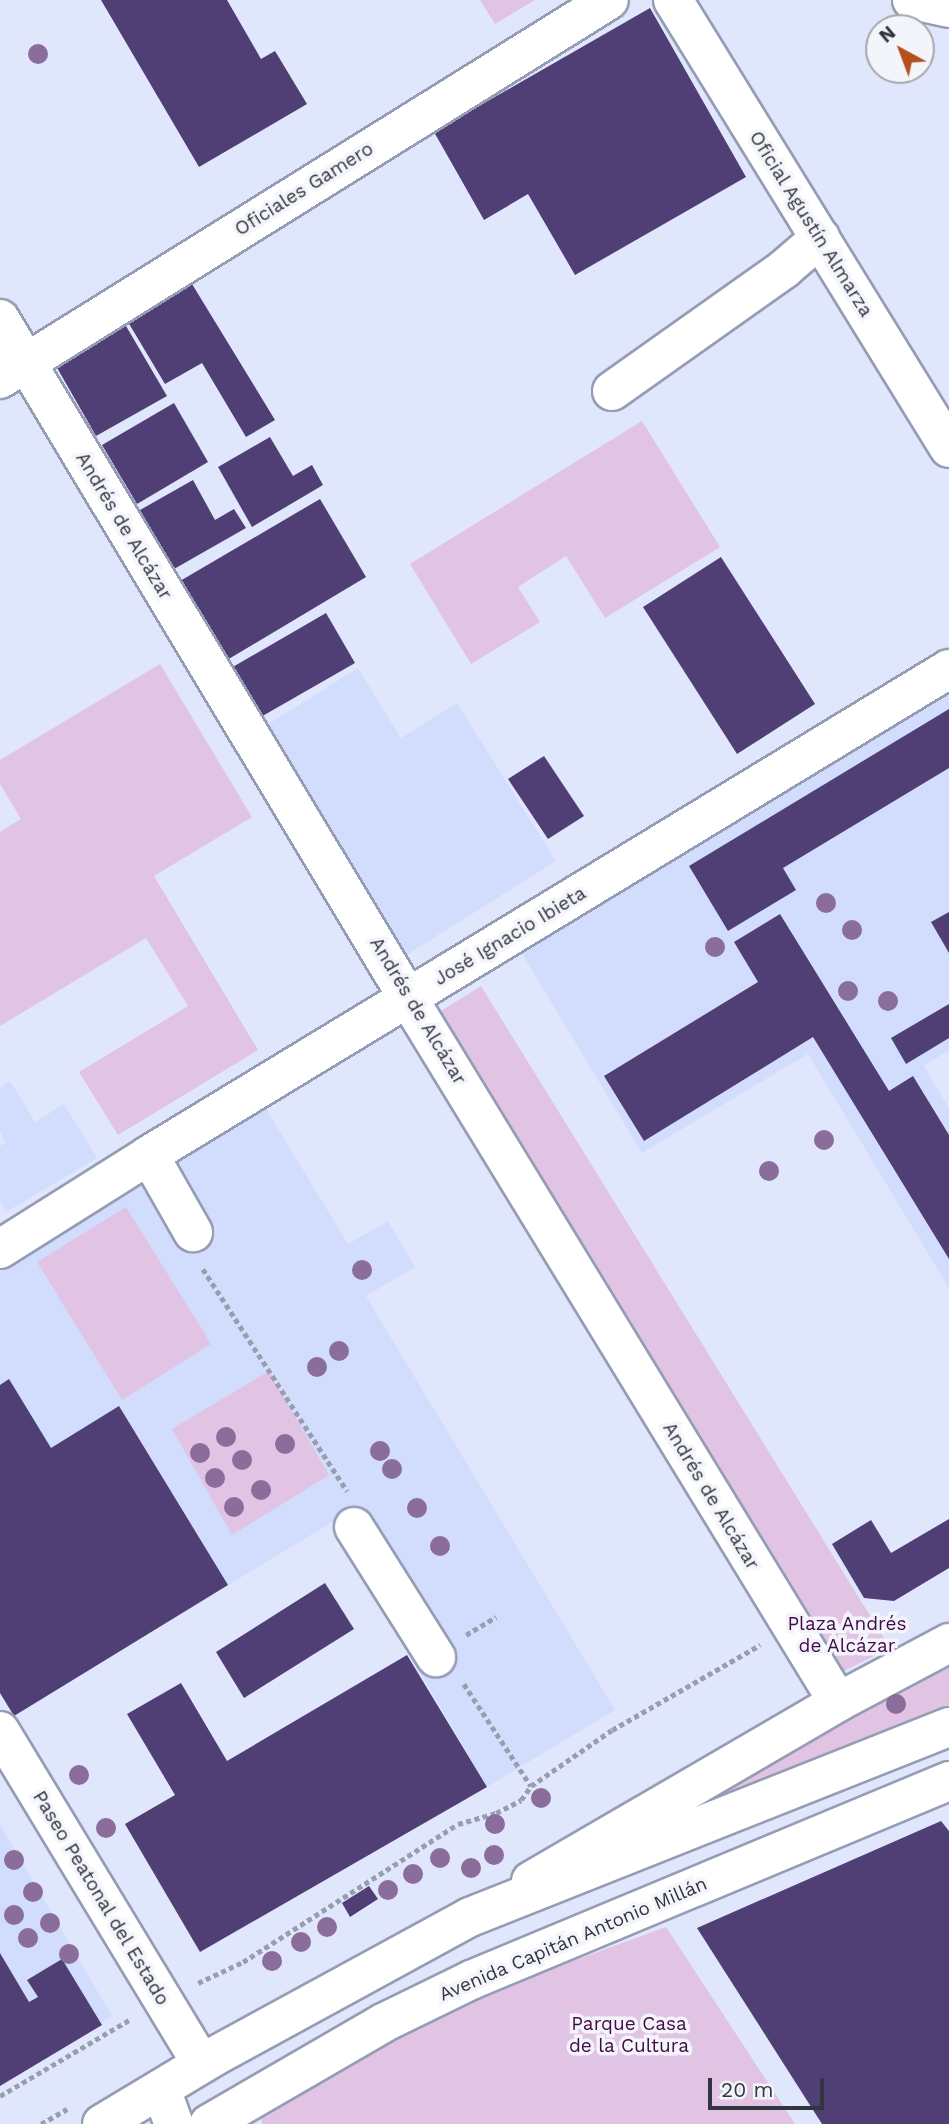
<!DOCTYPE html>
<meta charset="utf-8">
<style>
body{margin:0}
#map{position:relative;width:949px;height:2124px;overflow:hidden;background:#e0e7fc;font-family:"Work Sans",sans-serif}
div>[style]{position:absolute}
.built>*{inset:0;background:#d2ddfd}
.green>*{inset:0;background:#e1c3e3}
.building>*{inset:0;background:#503f74}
.path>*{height:4.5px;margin-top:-2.25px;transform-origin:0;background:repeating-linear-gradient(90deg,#999eaf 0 5px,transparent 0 8.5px)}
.roads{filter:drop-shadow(2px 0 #959db5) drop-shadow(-2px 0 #959db5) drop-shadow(0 2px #959db5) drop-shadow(0 -2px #959db5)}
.minor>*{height:38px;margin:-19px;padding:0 19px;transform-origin:19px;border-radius:19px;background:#fff}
.major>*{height:38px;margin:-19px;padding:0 19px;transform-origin:19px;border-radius:19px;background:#fff}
.trees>*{width:20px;height:20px;margin:-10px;border-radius:50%;background:#8a6d9a}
span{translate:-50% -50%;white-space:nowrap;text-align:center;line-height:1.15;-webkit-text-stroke:7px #f3f5fa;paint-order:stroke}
.street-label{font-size:19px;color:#32353f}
.park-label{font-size:19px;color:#430949}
.north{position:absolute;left:865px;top:14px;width:70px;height:70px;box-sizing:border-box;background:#f3f5fa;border:2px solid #a6a8af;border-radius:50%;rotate:319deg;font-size:19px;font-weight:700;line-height:28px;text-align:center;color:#32353f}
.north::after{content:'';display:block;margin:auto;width:24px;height:32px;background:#b4501d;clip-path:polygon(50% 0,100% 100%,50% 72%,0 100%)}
.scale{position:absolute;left:708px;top:2078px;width:116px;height:32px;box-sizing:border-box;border:4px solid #32353f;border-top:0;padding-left:9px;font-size:21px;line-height:24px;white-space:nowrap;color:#32353f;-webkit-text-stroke:5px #f3f5fa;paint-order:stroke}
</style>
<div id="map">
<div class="built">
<i style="clip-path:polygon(358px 668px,401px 738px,457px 703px,556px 861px,405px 956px,262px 728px)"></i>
<i style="clip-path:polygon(949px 694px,949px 1050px,924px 1066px,949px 1108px,949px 1288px,808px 1054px,642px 1153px,521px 952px)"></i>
<i style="clip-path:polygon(10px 1081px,35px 1122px,64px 1104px,97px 1158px,6px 1212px,0 1202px,0 1146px,6px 1142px,0 1132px,0 1088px)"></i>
<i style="clip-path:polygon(265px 1107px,348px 1244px,388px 1221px,415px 1267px,366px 1296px,615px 1710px,487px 1787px,332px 1522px,14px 1716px,0 1693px,0 1270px)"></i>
<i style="clip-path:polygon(0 1824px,112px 2016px,0 2086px)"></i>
</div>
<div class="green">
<i style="clip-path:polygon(480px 0,535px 0,495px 24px)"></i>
<i style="clip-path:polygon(642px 421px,720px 547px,605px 618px,566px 556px,518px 587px,540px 622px,471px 664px,410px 564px)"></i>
<i style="clip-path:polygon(160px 664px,252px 817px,154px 876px,258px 1050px,118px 1135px,79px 1072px,188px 1006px,146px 938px,0 1026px,0 832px,21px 819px,0 784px,0 760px)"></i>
<i style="clip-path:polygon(481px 986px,890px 1648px,844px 1671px,824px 1655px,438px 1013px)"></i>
<i style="clip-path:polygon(126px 1207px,211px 1344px,122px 1400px,37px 1262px)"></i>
<i style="clip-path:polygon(269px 1371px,329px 1475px,232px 1535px,172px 1429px)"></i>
<i style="clip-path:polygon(949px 1664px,949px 1709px,710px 1806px,705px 1801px)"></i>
<i style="clip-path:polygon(666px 1927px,795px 2124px,262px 2124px,261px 2117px,469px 1999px)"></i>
</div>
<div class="building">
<i style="clip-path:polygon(101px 0,227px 0,261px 59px,275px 51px,307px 104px,199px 167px)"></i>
<i style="clip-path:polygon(650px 8px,746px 177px,575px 275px,528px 194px,484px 220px,434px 132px)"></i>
<i style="clip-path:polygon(192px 284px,275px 420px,246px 437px,202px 363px,165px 384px,128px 322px)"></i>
<i style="clip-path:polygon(126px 326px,167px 396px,96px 436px,56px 366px)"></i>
<i style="clip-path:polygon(174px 403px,208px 462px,137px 504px,102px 445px)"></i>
<i style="clip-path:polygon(270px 437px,293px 476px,312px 465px,323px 485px,252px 527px,218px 467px)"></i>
<i style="clip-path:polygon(193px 480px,215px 520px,234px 509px,246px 528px,174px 569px,140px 510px)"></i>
<i style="clip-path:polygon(320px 499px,366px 577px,227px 660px,180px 581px)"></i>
<i style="clip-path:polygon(721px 557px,815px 704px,737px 754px,643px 607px)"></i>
<i style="clip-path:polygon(326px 613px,355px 663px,259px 718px,231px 668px)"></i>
<i style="clip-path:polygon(949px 709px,949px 768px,783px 868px,796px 890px,728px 931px,689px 866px)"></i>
<i style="clip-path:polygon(544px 756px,584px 816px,548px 839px,508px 779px)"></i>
<i style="clip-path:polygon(949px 912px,949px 953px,931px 922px)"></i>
<i style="clip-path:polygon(780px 914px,889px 1091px,913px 1076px,949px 1135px,949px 1259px,813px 1037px,644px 1141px,604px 1076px,758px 982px,734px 942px)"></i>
<i style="clip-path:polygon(949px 1004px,949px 1038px,906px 1064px,891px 1038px)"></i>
<i style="clip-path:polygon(9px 1379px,51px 1448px,119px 1406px,228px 1585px,14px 1716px,0 1693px,0 1385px)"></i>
<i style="clip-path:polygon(949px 1519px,949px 1568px,894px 1601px,864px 1598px,832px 1544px,871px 1520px,891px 1553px)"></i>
<i style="clip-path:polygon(325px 1583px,354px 1629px,244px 1698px,216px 1652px)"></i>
<i style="clip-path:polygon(407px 1655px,487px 1787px,200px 1952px,125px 1824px,175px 1795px,127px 1714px,181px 1683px,227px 1761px)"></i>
<i style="clip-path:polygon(941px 1821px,949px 1831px,949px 2124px,822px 2124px,697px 1928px)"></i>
<i style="clip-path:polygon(369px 1886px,378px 1899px,350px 1917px,342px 1903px)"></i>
<i style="clip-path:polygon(0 1953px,29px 2002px,38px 1997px,27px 1980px,62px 1959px,102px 2025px,0 2086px)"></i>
</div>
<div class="path">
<i style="left:203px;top:1269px;width:265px;rotate:57deg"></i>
<i style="left:466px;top:1635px;width:35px;rotate:-31deg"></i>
<i style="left:464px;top:1684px;width:122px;rotate:56.7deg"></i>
<i style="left:198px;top:1983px;width:50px;rotate:-25deg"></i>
<i style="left:243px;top:1962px;width:255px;rotate:-32.7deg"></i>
<i style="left:458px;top:1824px;width:40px;rotate:-16deg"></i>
<i style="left:496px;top:1813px;width:28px;rotate:-27deg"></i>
<i style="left:521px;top:1800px;width:17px;rotate:-54deg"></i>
<i style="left:531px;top:1786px;width:98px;rotate:-34.7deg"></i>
<i style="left:612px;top:1730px;width:171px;rotate:-29.9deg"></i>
<i style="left:0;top:2096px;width:150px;rotate:-30.5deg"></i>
<i style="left:41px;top:2124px;width:30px;rotate:-30deg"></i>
</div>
<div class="roads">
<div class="minor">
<i style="left:673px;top:0;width:526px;rotate:58.36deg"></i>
<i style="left:912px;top:0;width:38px;rotate:12deg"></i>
<i style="left:0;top:319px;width:792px;rotate:59deg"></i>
<i style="left:408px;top:998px;width:825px;rotate:58.58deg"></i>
<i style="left:0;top:379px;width:717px;rotate:-31.9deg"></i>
<i style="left:612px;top:391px;width:211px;rotate:-35.3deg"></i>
<i style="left:784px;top:269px;width:48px;rotate:-40.7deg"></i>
<i style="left:149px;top:1155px;width:89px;rotate:60.3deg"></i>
<i style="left:0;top:1249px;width:176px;rotate:-32.2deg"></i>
<i style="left:149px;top:1155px;width:936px;rotate:-31.28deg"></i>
<i style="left:354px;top:1527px;width:154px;rotate:57.8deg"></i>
<i style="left:0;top:1731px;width:389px;rotate:58.8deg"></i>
<i style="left:531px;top:1881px;width:355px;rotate:-30.2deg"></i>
<i style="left:838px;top:1702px;width:126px;rotate:-28deg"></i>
</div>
<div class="major">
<i style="left:161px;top:2089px;width:37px;rotate:70deg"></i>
<i style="left:102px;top:2124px;width:132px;rotate:-31deg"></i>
<i style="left:215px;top:2056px;width:290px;rotate:-28.6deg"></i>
<i style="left:470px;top:1917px;width:515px;rotate:-21.64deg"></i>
<i style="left:209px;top:2124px;width:201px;rotate:-30.1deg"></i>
<i style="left:383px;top:2023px;width:98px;rotate:-26deg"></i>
<i style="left:471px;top:1980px;width:518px;rotate:-22.6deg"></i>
</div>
</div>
<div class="trees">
<i style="left:38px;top:54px"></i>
<i style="left:826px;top:903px"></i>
<i style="left:852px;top:930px"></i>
<i style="left:715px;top:947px"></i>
<i style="left:848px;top:991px"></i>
<i style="left:888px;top:1001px"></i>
<i style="left:824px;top:1140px"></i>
<i style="left:769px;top:1171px"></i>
<i style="left:362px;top:1270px"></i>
<i style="left:339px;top:1351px"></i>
<i style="left:317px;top:1367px"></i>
<i style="left:226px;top:1437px"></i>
<i style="left:285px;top:1444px"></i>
<i style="left:380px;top:1451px"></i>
<i style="left:200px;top:1453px"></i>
<i style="left:242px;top:1460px"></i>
<i style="left:392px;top:1469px"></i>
<i style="left:215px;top:1478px"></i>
<i style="left:261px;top:1490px"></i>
<i style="left:234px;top:1507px"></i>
<i style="left:417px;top:1508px"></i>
<i style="left:440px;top:1546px"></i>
<i style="left:896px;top:1704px"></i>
<i style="left:79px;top:1775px"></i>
<i style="left:541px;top:1798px"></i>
<i style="left:495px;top:1824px"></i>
<i style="left:106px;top:1828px"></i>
<i style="left:494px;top:1855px"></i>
<i style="left:440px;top:1858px"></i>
<i style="left:14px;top:1860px"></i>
<i style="left:471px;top:1868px"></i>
<i style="left:413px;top:1874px"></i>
<i style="left:388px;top:1890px"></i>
<i style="left:33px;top:1892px"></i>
<i style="left:14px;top:1915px"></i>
<i style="left:50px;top:1923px"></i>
<i style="left:327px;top:1927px"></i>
<i style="left:28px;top:1938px"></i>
<i style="left:301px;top:1942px"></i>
<i style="left:69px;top:1954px"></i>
<i style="left:272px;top:1961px"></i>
</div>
<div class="street-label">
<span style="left:304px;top:189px;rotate:-32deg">Oficiales Gamero</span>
<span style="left:811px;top:224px;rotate:58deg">Oficial Agustín Almarza</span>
<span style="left:124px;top:526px;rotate:59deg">Andrés de Alcázar</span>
<span style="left:510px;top:936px;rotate:-31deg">José Ignacio Ibieta</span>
<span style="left:418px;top:1011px;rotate:59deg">Andrés de Alcázar</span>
<span style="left:711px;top:1496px;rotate:59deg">Andrés de Alcázar</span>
<span style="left:101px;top:1898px;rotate:59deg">Paseo Peatonal del Estado</span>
<span style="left:573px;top:1939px;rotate:-23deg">Avenida Capitán Antonio Millán</span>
</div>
<div class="park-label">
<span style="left:847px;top:1635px">Plaza Andrés<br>de Alcázar</span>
<span style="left:629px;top:2035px">Parque Casa<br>de la Cultura</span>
</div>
<div class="north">N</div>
<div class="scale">20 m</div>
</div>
